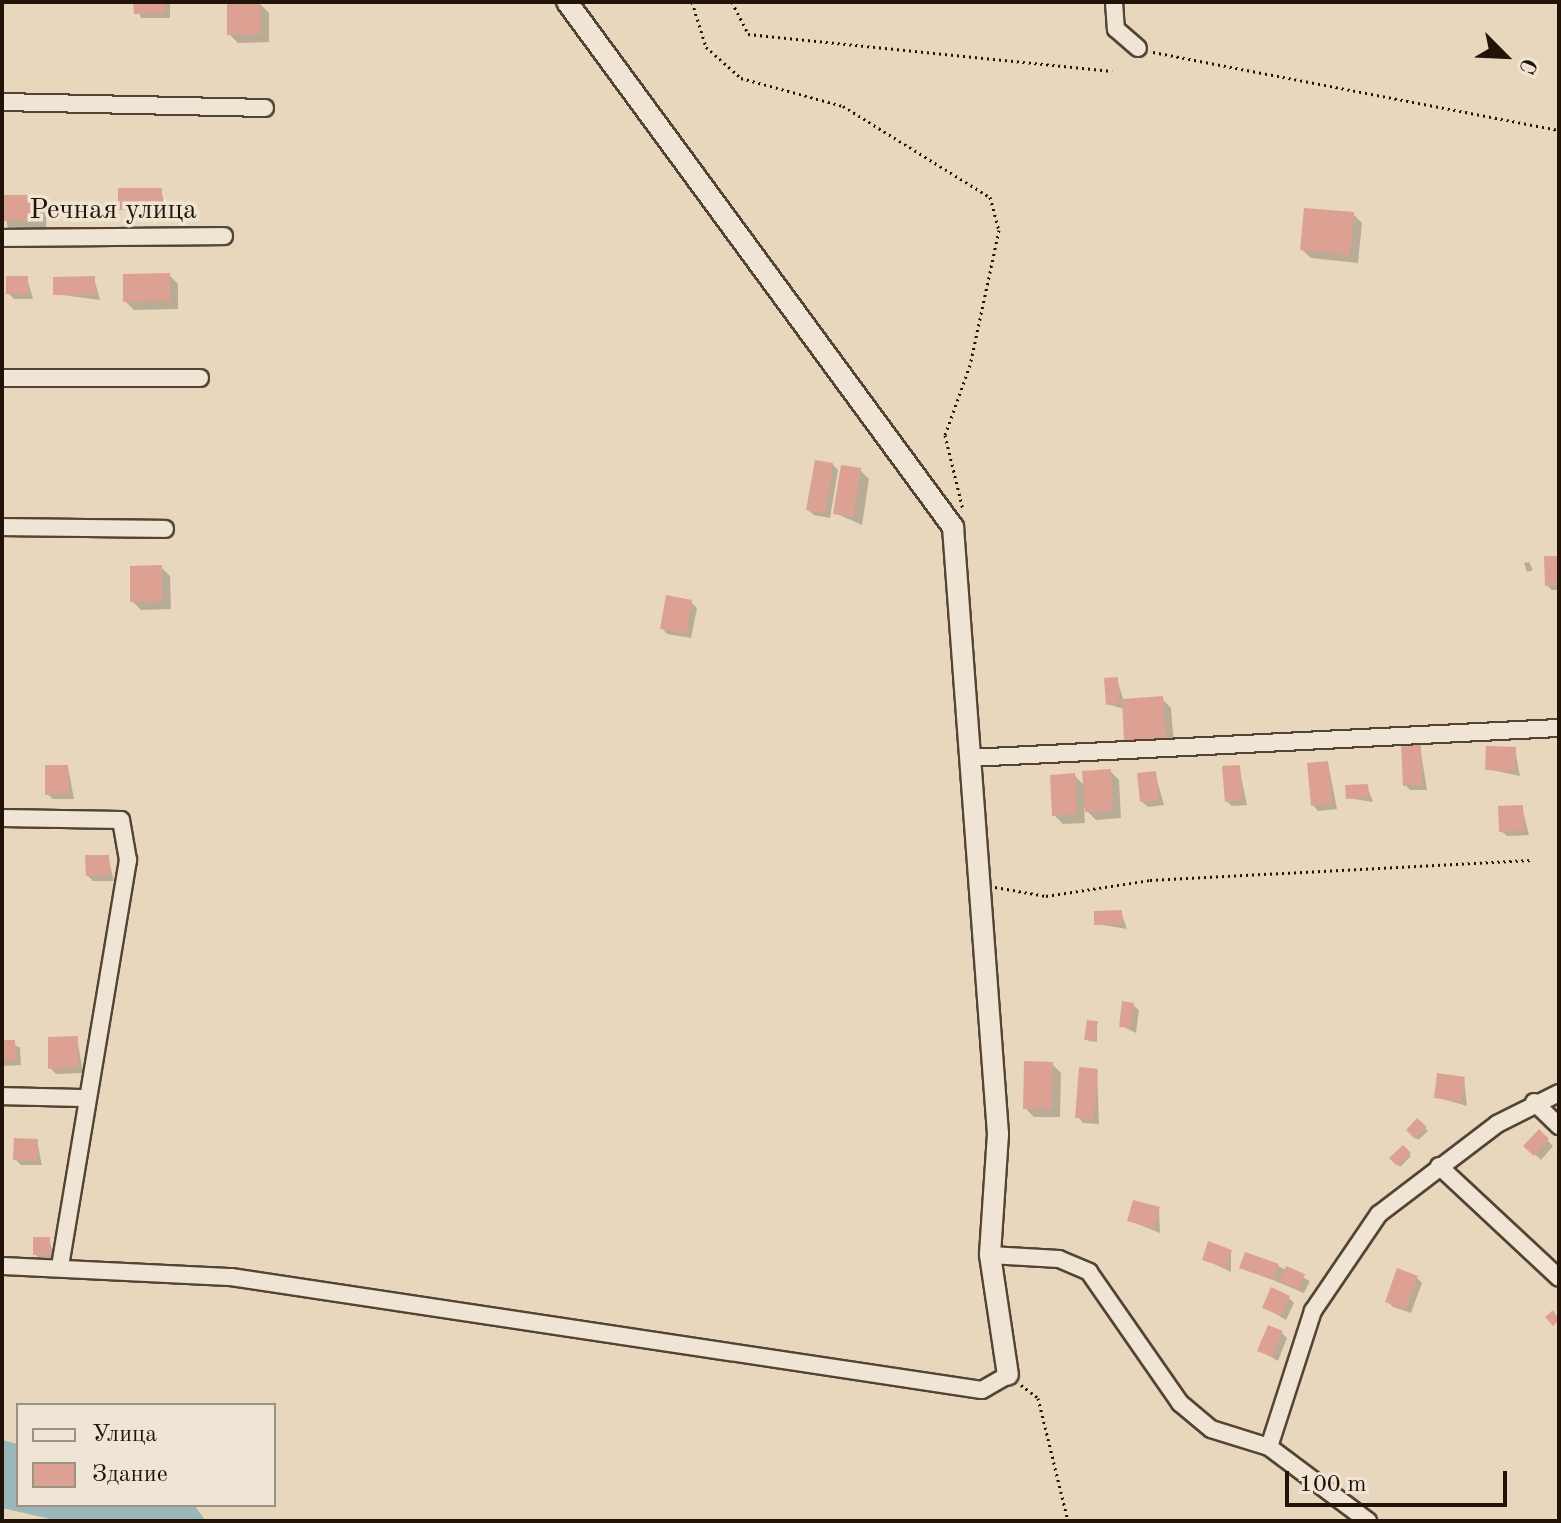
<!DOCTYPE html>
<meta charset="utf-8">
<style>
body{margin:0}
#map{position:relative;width:1561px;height:1523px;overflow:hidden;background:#e8d7bd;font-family:"Old Standard TT",serif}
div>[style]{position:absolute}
.water>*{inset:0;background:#9bb7bb}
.shadow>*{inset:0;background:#0003}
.building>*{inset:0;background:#dda194}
.path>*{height:3px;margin-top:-1.5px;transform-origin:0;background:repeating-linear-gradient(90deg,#211308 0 2px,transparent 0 6px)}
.roads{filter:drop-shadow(2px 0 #534435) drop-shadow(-2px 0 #534435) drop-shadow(0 2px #534435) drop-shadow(0 -2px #534435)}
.minor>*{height:16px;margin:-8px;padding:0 8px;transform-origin:8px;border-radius:8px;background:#f0e5d4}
.tertiary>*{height:20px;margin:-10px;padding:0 10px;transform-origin:10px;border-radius:10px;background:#f0e5d4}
span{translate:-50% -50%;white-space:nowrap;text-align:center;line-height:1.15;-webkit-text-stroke:7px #f0e5d4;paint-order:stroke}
.street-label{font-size:28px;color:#211308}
.frame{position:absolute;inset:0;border:4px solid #211308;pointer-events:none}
.legend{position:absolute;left:16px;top:1403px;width:260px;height:104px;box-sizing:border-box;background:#f0e5d4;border:2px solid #9d9182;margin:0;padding:10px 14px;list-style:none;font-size:24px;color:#211308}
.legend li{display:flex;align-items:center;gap:16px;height:40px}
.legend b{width:40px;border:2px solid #9d9182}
.north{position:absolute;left:1465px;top:16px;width:80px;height:80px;-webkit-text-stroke:6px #f0e5d4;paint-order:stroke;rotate:114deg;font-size:22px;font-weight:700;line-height:32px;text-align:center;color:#211308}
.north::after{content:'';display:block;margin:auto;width:28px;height:36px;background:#211308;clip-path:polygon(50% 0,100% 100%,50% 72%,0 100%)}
.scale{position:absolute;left:1285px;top:1471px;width:222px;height:36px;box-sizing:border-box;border:4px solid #211308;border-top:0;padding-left:10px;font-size:24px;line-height:28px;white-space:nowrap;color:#211308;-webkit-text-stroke:6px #f0e5d4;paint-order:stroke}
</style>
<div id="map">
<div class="water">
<i style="clip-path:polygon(2px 1440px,18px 1444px,18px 1505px,194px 1505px,206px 1521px,59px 1521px,2px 1508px)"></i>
</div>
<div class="shadow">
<i style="clip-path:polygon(135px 2px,170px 2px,170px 18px,141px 18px)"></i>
<i style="clip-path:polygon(260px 4px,269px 13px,269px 42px,238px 43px,229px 34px)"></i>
<i style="clip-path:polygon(161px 190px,167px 214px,120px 209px)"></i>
<i style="clip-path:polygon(2px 197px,37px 197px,46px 206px,46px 229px,8px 229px)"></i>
<i style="clip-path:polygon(1353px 214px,1362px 223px,1358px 263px,1311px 258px,1302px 250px)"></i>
<i style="clip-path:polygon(169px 275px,178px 284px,178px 309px,134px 310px,125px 301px)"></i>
<i style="clip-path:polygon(27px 278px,33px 299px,14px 299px,8px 293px)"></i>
<i style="clip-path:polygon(94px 278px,100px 300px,55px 294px)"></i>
<i style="clip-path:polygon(832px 464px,838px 470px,830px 518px,814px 515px,808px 510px)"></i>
<i style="clip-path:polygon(860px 470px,869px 479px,862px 525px,835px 513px)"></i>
<i style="clip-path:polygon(1559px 559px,1559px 590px,1552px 590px,1546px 585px)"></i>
<i style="clip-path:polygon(1529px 562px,1533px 570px,1527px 572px,1524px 563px)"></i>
<i style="clip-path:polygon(161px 567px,170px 576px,171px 609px,141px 610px,132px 601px)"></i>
<i style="clip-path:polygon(691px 602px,697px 608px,691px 638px,667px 634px,662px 628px)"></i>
<i style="clip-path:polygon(1117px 680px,1124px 701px,1162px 699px,1171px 708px,1174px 746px,1135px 749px,1126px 740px,1124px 709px,1107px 704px)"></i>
<i style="clip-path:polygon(1420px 747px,1427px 790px,1410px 790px,1405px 785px)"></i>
<i style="clip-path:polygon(1515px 749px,1520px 776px,1487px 769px)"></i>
<i style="clip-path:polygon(1328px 763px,1337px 809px,1318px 811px,1313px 805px)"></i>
<i style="clip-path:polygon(68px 767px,74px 799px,53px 799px,47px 794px)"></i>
<i style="clip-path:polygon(1239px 767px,1247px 805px,1232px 806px,1226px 801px)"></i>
<i style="clip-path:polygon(1110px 771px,1119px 780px,1121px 818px,1096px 820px,1084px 808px,1085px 823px,1063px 824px,1054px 815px,1074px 775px,1086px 787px)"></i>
<i style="clip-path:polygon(1155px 773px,1164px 805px,1148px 807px,1142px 802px)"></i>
<i style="clip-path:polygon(1367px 786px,1373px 802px,1348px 798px)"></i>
<i style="clip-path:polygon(1522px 807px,1529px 835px,1507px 836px,1501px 831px)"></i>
<i style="clip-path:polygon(108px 857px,114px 881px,93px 881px,88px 876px)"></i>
<i style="clip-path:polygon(1121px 912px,1127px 929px,1096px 924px)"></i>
<i style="clip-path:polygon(1133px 1005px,1139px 1010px,1136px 1033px,1122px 1026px)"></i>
<i style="clip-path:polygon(1097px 1023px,1097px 1042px,1089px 1041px,1087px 1039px)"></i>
<i style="clip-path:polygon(77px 1038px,83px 1073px,56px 1074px,50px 1068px)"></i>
<i style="clip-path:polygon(2px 1042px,20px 1047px,21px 1065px,2px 1066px)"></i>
<i style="clip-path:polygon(1052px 1064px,1061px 1073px,1060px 1117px,1034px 1117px,1025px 1108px)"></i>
<i style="clip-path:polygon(1097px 1071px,1099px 1124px,1083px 1123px,1078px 1117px)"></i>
<i style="clip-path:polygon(1464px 1079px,1467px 1106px,1436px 1097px)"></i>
<i style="clip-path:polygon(1417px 1121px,1428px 1131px,1418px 1140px,1408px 1130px)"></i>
<i style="clip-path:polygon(1539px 1132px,1553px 1146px,1541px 1160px,1526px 1146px)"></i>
<i style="clip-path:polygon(37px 1141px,42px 1165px,21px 1165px,15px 1159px)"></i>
<i style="clip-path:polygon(1403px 1148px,1411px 1156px,1400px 1167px,1392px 1158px)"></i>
<i style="clip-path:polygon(1159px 1209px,1160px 1233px,1130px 1221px)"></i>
<i style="clip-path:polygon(49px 1239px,55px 1259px,41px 1260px,35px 1254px)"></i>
<i style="clip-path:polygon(1231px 1251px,1231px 1272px,1204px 1259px)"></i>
<i style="clip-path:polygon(1278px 1266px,1310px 1281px,1304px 1293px,1242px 1267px)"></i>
<i style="clip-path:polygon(1416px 1277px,1422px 1283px,1411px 1313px,1393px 1307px,1387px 1301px)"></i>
<i style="clip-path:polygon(1288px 1297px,1294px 1303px,1286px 1320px,1264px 1307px)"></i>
<i style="clip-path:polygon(1282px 1333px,1287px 1338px,1278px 1361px,1259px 1350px)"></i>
</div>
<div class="building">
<i style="clip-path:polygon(133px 2px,165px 2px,165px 13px,134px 14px)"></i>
<i style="clip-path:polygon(227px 2px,260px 2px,261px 34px,227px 35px)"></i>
<i style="clip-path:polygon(118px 188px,162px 188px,162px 209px,118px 210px)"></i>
<i style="clip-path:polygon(2px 195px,38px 195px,38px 220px,2px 221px)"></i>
<i style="clip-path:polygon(1304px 208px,1354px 212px,1350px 255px,1300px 250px)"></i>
<i style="clip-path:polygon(170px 273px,170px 301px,123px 302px,123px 274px)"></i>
<i style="clip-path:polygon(6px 276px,28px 276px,28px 294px,6px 294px)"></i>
<i style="clip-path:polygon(95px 276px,95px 295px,53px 295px,53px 277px)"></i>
<i style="clip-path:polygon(815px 460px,833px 463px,825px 513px,806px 510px)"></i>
<i style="clip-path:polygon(841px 465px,861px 468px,853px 517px,833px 514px)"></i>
<i style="clip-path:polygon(1544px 556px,1559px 556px,1559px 585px,1545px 586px)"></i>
<i style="clip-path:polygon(162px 565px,162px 601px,130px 602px,130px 566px)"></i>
<i style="clip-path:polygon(666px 595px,692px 600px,686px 634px,660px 629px)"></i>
<i style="clip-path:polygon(1118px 677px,1119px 704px,1106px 705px,1104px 678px)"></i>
<i style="clip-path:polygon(1163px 696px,1166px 738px,1124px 741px,1122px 699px)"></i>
<i style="clip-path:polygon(1401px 745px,1421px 745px,1422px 785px,1403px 786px)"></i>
<i style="clip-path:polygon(1486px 746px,1516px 747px,1515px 771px,1485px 770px)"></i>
<i style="clip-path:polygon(1328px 761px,1332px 804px,1311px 806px,1307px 763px)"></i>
<i style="clip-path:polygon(45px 765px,68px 765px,69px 794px,45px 795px)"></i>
<i style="clip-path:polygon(1240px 765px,1243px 800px,1225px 802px,1222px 766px)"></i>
<i style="clip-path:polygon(1111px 769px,1113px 810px,1085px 812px,1082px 771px)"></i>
<i style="clip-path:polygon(1156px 771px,1159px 800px,1140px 802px,1137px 773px)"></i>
<i style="clip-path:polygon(1075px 773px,1077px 814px,1052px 816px,1050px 775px)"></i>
<i style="clip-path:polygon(1368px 784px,1369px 797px,1346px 799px,1345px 785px)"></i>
<i style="clip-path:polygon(1523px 805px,1524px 830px,1499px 832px,1498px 806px)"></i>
<i style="clip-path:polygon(85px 855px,109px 855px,110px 876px,86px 876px)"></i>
<i style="clip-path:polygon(1122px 910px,1122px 924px,1094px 925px,1094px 911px)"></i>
<i style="clip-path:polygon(1122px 1001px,1134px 1003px,1131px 1028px,1119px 1027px)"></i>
<i style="clip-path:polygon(1087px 1020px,1098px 1021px,1095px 1041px,1084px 1040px)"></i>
<i style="clip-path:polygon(78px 1036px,78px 1068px,48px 1069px,48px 1037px)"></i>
<i style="clip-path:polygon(2px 1040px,15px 1040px,16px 1060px,2px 1061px)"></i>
<i style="clip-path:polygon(1024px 1061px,1053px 1062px,1052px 1109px,1023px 1109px)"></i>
<i style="clip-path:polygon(1079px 1067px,1098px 1069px,1094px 1119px,1075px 1118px)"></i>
<i style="clip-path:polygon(1437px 1073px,1465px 1077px,1462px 1102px,1434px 1098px)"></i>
<i style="clip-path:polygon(1417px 1118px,1427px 1127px,1415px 1139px,1406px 1130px)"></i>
<i style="clip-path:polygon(1539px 1129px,1549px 1139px,1534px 1156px,1523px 1146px)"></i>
<i style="clip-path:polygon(14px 1138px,38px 1139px,37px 1161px,13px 1160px)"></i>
<i style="clip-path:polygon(1403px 1145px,1411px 1153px,1397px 1166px,1389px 1158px)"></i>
<i style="clip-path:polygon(1133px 1200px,1160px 1207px,1154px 1228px,1127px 1221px)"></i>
<i style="clip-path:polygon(33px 1237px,50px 1237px,50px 1255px,33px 1255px)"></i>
<i style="clip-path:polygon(1208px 1241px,1232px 1250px,1226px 1268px,1202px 1260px)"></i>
<i style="clip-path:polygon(1245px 1252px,1279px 1264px,1273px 1280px,1239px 1268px)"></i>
<i style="clip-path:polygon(1286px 1266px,1305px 1274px,1299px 1289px,1280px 1281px)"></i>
<i style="clip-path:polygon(1397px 1268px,1418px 1276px,1406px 1309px,1385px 1302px)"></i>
<i style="clip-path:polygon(1271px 1287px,1290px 1296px,1281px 1316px,1262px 1308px)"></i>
<i style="clip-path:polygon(1553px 1310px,1559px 1320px,1553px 1326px,1545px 1317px)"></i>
<i style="clip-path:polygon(1268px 1325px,1283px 1331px,1272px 1357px,1257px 1351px)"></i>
</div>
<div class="path">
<i style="left:692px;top:2px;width:47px;rotate:72.7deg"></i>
<i style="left:706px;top:47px;width:47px;rotate:41.5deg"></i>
<i style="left:741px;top:78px;width:106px;rotate:15.4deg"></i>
<i style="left:843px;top:106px;width:173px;rotate:31.8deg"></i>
<i style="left:990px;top:197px;width:34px;rotate:75deg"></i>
<i style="left:999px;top:230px;width:138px;rotate:102.1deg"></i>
<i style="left:970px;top:365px;width:74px;rotate:109.7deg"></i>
<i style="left:945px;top:435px;width:77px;rotate:76.5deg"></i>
<i style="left:732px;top:2px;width:36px;rotate:63deg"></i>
<i style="left:748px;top:34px;width:366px;rotate:5.8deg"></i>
<i style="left:1153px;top:52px;width:413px;rotate:10.9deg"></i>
<i style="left:995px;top:887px;width:52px;rotate:10deg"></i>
<i style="left:1046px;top:896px;width:105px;rotate:-8.7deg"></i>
<i style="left:1150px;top:880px;width:383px;rotate:-3deg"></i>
<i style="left:1021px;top:1385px;width:21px;rotate:37deg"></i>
<i style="left:1038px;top:1398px;width:127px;rotate:76.3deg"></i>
</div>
<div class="roads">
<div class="minor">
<i style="left:1114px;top:2px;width:27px;rotate:86deg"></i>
<i style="left:1116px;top:29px;width:29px;rotate:41deg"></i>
<i style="left:2px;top:102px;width:263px;rotate:1.3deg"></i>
<i style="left:2px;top:238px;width:222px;rotate:-0.5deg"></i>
<i style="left:2px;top:378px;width:198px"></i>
<i style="left:2px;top:527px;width:163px;rotate:0.7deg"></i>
<i style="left:970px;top:758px;width:590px;rotate:-2.92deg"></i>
<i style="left:2px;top:818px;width:119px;rotate:1deg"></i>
<i style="left:121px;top:820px;width:41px;rotate:80.1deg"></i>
<i style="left:128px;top:860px;width:413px;rotate:99.5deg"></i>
<i style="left:2px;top:1096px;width:82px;rotate:1.4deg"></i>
<i style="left:1534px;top:1102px;width:35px;rotate:44deg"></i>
<i style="left:1439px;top:1166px;width:164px;rotate:43deg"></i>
<i style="left:990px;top:1255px;width:69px;rotate:3.3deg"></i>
<i style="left:1059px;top:1259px;width:33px;rotate:23deg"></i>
<i style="left:1089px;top:1272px;width:160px;rotate:55.2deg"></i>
<i style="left:1180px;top:1403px;width:40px;rotate:40deg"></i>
<i style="left:1211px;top:1429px;width:61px;rotate:17.2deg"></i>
<i style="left:1269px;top:1447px;width:124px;rotate:36.8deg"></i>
<i style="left:2px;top:1266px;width:229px;rotate:2.8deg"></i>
<i style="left:231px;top:1277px;width:759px;rotate:8.56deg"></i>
<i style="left:982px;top:1390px;width:30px;rotate:-30deg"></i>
<i style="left:1269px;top:1447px;width:143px;rotate:-72.1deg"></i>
<i style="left:1313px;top:1311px;width:117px;rotate:-55.8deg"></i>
<i style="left:1379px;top:1214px;width:148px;rotate:-37.3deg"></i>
<i style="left:1497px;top:1124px;width:69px;rotate:-26.6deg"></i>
</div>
<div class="tertiary">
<i style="left:567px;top:2px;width:652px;rotate:53.68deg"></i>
<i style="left:953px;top:527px;width:609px;rotate:85.76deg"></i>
<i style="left:998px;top:1134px;width:121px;rotate:93.8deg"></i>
<i style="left:990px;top:1255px;width:121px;rotate:81.5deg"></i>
</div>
</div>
<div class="street-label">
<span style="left:113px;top:211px">Речная улица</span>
</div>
<div class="frame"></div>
<ul class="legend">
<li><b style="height:10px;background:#f0e5d4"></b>Улица</li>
<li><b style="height:22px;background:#dda194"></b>Здание</li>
</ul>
<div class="north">С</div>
<div class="scale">100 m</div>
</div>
